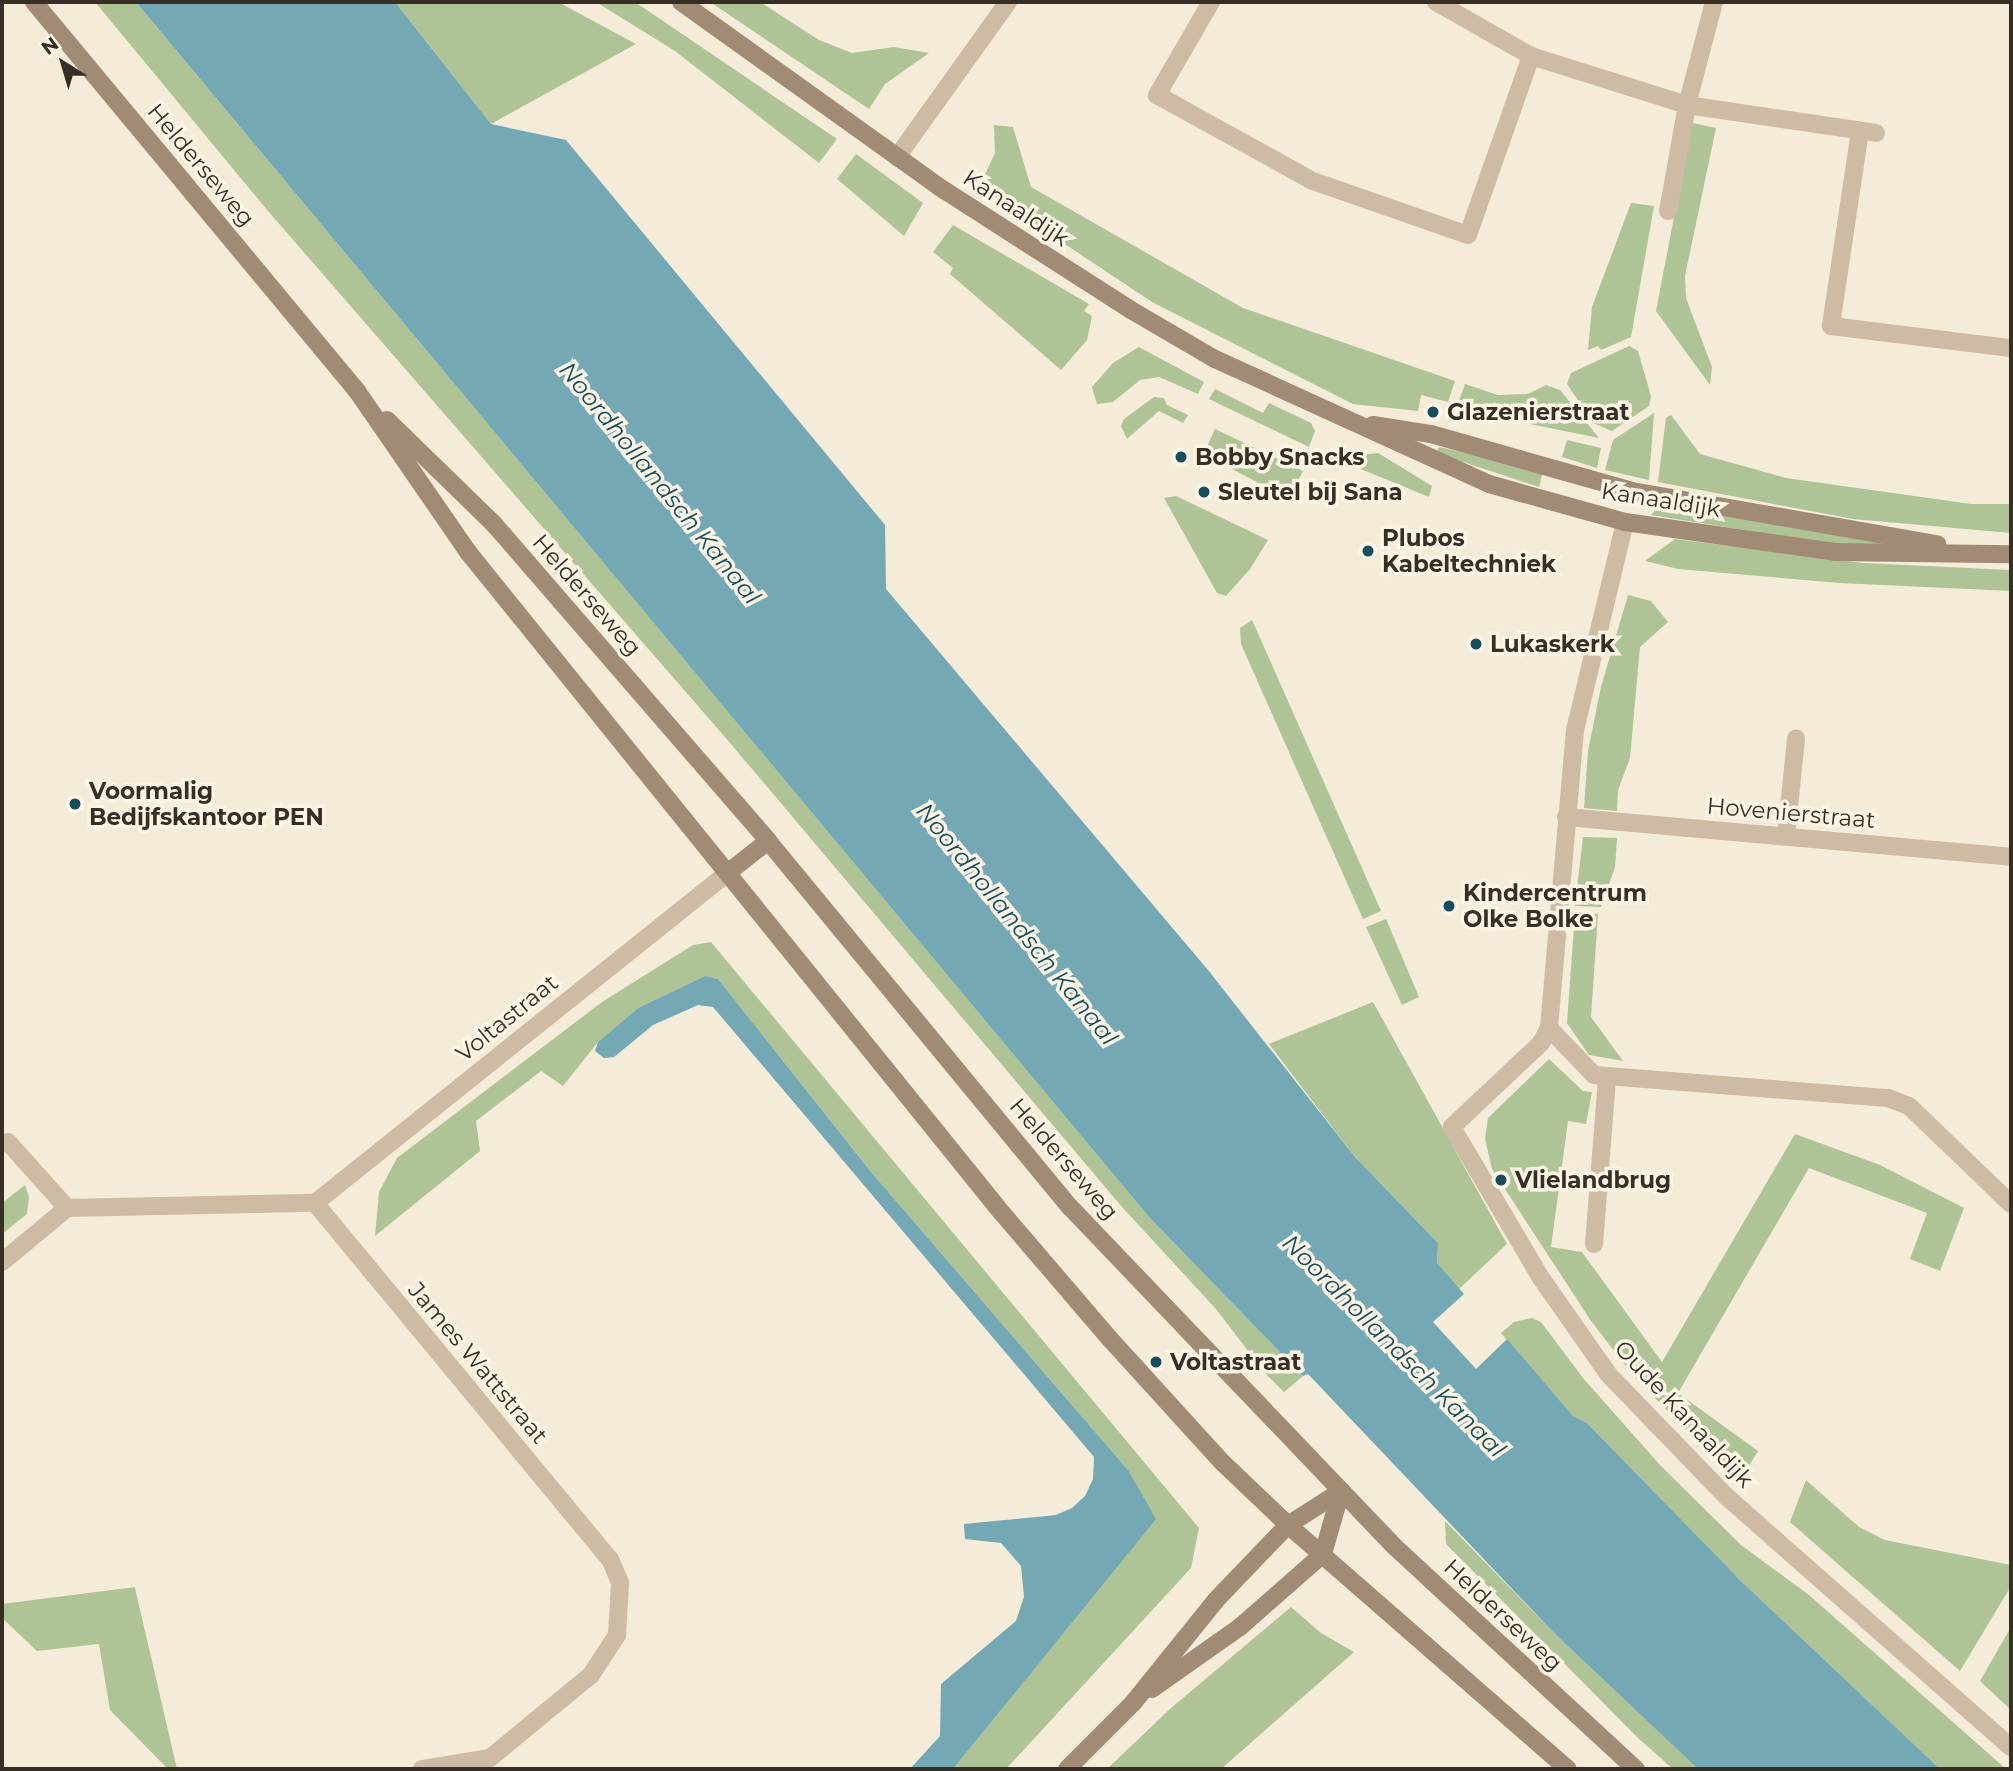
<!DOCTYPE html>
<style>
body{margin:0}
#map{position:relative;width:2013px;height:1771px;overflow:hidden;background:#f4ebd8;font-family:Montserrat,sans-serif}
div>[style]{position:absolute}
.green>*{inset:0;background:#aec497}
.water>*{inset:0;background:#74a8b4}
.street>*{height:18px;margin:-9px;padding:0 9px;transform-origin:9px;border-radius:9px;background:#cdbca3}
.secondary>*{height:18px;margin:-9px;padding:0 9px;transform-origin:9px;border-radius:9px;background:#a18b74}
.dots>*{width:19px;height:19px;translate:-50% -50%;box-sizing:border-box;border:4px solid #fbf4e5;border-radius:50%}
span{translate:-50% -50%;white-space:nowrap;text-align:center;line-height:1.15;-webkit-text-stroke:7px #fbf4e5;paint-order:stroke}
.street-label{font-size:23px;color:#372e26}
.poi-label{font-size:23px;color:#372e26;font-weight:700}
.left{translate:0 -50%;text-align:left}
.water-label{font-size:24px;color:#174e5d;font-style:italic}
.frame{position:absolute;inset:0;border:4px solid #372e26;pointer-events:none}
.north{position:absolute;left:28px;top:28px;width:70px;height:70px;-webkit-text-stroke:5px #fbf4e5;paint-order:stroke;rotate:323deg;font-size:19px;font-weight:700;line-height:28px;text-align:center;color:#372e26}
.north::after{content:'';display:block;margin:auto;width:24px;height:32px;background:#372e26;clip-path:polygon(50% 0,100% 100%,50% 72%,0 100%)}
</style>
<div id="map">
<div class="green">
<i style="clip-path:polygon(95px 2px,136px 2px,1149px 1217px,1303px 1376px,1284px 1392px,1265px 1373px,1216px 1309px,1122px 1207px,731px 744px,268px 211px)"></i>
<i style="clip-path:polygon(395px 2px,558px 2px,636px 44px,491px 124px)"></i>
<i style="clip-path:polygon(596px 2px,635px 2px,837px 139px,819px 163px,675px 51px)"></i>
<i style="clip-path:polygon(710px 2px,760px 2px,819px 40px,852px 53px,894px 47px,929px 53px,885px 84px,869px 109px)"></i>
<i style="clip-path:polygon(1692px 123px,1716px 128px,1685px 276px,1686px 298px,1712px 367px,1710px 385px,1656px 311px)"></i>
<i style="clip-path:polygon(994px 125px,1013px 127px,1031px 187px,1243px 308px,1455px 381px,1448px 402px,1421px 395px,1418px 411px,1353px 404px,1152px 302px,979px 187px,995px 153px)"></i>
<i style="clip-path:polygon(856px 154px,923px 203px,904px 236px,837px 179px)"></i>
<i style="clip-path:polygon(1631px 203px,1654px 206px,1631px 337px,1601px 350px,1598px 346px,1588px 350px,1592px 307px)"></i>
<i style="clip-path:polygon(953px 225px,1089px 304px,1084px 311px,1092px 316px,1087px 340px,1061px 370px,950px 274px,953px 268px,933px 252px)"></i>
<i style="clip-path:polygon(1629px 346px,1638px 351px,1651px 396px,1649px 406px,1612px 431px,1593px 423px,1567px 384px,1571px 373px)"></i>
<i style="clip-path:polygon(1139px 347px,1204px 382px,1198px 394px,1159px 377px,1140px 380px,1113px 402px,1097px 404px,1092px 387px,1113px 363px)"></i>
<i style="clip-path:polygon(1465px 384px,1498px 395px,1528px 394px,1546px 385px,1560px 390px,1599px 438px,1456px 409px)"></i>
<i style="clip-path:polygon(1215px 389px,1263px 413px,1269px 403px,1311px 423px,1315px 431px,1309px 447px,1209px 399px)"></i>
<i style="clip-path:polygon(1154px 397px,1164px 398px,1167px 405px,1188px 415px,1183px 423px,1159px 411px,1127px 439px,1121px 426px,1124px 419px)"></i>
<i style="clip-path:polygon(1654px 413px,1649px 480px,1605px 470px,1613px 440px)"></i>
<i style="clip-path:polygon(1671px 415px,1700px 454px,1786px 478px,1971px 504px,2011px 504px,2011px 533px,1853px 519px,1658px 482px,1666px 418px)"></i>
<i style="clip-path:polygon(1215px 429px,1303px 471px,1289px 499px,1230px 468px,1233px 462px,1206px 449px)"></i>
<i style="clip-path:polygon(1567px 440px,1601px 448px,1597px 468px,1562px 457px)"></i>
<i style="clip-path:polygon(1439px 447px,1476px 455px,1543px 472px,1539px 487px,1436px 453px)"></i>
<i style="clip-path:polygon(1378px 453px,1432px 486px,1429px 497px,1356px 467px,1361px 455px)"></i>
<i style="clip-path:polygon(1176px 496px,1268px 540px,1250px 569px,1226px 596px,1217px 593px,1164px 498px)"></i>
<i style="clip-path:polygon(1678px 505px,1926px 549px,1825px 543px,1651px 515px,1658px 507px)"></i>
<i style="clip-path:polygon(1675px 539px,1863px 563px,2011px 570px,2011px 591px,1839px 583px,1678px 569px,1645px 561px)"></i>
<i style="clip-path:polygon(1628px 595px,1651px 601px,1668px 622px,1640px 647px,1630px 758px,1618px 790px,1617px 811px,1584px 808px,1588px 751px,1601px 687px)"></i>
<i style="clip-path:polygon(1252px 620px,1381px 911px,1363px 919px,1241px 644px,1240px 628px)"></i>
<i style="clip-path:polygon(1583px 837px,1617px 838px,1615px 867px,1601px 907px,1575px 906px)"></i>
<i style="clip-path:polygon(1575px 912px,1598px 914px,1591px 1017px,1623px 1061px,1589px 1055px,1567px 1023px)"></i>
<i style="clip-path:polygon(1386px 919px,1419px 997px,1402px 1005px,1366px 927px)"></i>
<i style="clip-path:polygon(711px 942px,1199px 1528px,1191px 1568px,1006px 1769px,953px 1769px,1000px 1711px,1128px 1470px,871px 1172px,718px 979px,705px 976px,638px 1008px,598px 1042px,563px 1086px,541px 1071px,476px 1121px,480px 1151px,375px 1236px,379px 1192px,397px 1158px,602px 1002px,693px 945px)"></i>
<i style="clip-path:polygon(1373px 1002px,1507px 1244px,1459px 1289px,1437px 1263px,1438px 1243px,1355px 1157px,1269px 1044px)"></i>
<i style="clip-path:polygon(1549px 1059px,1583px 1091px,1592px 1092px,1586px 1124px,1568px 1121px,1551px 1247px,1582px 1252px,1662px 1362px,1795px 1134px,1880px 1165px,1964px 1208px,1940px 1271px,1910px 1259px,1927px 1213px,1809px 1168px,1678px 1393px,1758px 1451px,1738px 1484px,1632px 1374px,1591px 1321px,1492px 1169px,1485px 1139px,1488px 1118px)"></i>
<i style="clip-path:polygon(25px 1185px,29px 1197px,27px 1214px,2px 1234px,2px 1203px)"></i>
<i style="clip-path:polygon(1532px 1318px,1541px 1322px,1583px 1378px,1660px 1465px,1741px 1545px,1809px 1595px,2006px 1769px,1940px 1769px,1743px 1583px,1587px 1423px,1573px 1416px,1501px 1333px,1514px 1322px)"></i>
<i style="clip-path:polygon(1806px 1480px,1859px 1527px,1885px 1540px,2011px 1565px,2011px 1586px,1960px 1671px,1790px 1522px)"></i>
<i style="clip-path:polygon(1445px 1521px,1555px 1634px,1698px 1769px,1673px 1769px,1637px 1737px,1446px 1544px)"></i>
<i style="clip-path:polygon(135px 1587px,135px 1588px,177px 1769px,168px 1769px,110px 1710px,99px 1644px,37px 1651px,2px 1618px,2px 1604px)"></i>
<i style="clip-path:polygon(1291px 1607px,1321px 1633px,1354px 1652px,1221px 1769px,1107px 1769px,1171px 1708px)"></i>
<i style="clip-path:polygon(2011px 1627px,2011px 1710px,1980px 1681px)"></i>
</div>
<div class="water">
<i style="clip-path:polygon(136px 2px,395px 2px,491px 124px,566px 140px,885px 525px,886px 589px,1208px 970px,1355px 1157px,1438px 1243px,1437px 1263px,1464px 1294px,1433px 1322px,1476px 1369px,1507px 1339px,1573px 1416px,1587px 1423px,1743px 1583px,1940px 1769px,1698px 1769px,1555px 1634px,1308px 1374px,1303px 1376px,1149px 1217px)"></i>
<i style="clip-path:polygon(705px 976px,718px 979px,871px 1172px,1128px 1470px,1156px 1519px,953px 1769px,910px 1769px,940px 1736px,941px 1684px,1016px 1621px,1024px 1597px,1021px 1566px,1001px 1543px,965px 1539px,964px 1524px,1056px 1515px,1072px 1508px,1085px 1496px,1093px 1479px,1094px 1457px,713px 1007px,698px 1005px,653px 1025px,614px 1057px,604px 1058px,595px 1051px,598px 1042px,638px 1008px)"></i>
</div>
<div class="street">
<i style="left:1211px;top:2px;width:108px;rotate:120.1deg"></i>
<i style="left:1157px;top:95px;width:178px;rotate:28.9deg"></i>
<i style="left:1313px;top:181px;width:164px;rotate:19.2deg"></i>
<i style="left:1468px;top:235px;width:190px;rotate:-70.6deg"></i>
<i style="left:1436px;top:2px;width:109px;rotate:29.6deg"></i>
<i style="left:1531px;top:56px;width:164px;rotate:17.4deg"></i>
<i style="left:1687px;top:105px;width:191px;rotate:8.4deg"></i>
<i style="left:1860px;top:131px;width:197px;rotate:98.5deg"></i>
<i style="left:1831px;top:326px;width:181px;rotate:7deg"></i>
<i style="left:897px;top:157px;width:191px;rotate:-54.4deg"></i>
<i style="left:1668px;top:211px;width:108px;rotate:-79.8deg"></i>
<i style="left:1687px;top:105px;width:106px;rotate:-75.3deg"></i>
<i style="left:1625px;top:522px;width:214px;rotate:103.5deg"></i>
<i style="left:1575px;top:730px;width:299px;rotate:95deg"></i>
<i style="left:1549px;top:1028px;width:17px;rotate:118deg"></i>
<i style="left:1541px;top:1043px;width:122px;rotate:136.7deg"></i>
<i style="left:1452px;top:1127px;width:175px;rotate:59.5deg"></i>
<i style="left:1541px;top:1278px;width:118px;rotate:55deg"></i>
<i style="left:1609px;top:1375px;width:170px;rotate:46deg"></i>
<i style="left:1727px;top:1497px;width:378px;rotate:41.4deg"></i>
<i style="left:1566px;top:817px;width:447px;rotate:5.1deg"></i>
<i style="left:1786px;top:836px;width:98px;rotate:-84.1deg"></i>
<i style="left:1549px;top:1028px;width:65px;rotate:46.2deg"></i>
<i style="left:1594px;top:1075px;width:295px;rotate:4.5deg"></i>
<i style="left:1888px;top:1098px;width:22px;rotate:21deg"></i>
<i style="left:1909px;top:1106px;width:141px;rotate:43.9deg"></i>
<i style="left:8px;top:1142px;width:89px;rotate:48.2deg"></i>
<i style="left:315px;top:1203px;width:531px;rotate:-38.66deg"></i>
<i style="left:1594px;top:1244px;width:168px;rotate:-85.5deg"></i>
<i style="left:2px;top:1262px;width:85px;rotate:-39.7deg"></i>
<i style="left:67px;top:1208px;width:248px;rotate:-1.2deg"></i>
<i style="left:315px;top:1203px;width:462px;rotate:50.4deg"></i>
<i style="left:610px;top:1559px;width:26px;rotate:67deg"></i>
<i style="left:620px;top:1583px;width:52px;rotate:93.3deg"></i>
<i style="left:617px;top:1635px;width:48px;rotate:123deg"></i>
<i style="left:591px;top:1675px;width:131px;rotate:140.6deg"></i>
<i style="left:490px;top:1758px;width:69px;rotate:170.8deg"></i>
</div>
<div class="secondary">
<i style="left:34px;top:2px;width:506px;rotate:50.3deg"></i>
<i style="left:357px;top:391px;width:196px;rotate:55.4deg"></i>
<i style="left:468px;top:552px;width:850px;rotate:51.07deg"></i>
<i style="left:1002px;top:1213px;width:166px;rotate:49.4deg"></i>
<i style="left:1110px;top:1339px;width:168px;rotate:47.7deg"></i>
<i style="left:1223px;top:1463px;width:90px;rotate:43.6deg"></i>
<i style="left:1288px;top:1525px;width:371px;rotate:41.1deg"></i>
<i style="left:681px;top:2px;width:323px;rotate:35.6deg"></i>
<i style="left:944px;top:190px;width:222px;rotate:32.7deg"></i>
<i style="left:1131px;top:310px;width:97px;rotate:30.3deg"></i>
<i style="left:1215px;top:359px;width:301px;rotate:24.5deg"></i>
<i style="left:1489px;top:484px;width:141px;rotate:15.6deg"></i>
<i style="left:1625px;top:522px;width:212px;rotate:8.1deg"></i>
<i style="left:1835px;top:552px;width:176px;rotate:0.7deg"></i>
<i style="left:387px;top:420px;width:148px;rotate:44.2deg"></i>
<i style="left:493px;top:523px;width:420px;rotate:49.1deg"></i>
<i style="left:768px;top:841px;width:475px;rotate:50.5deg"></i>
<i style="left:1070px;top:1207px;width:470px;rotate:46.3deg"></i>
<i style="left:1395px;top:1547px;width:328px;rotate:42.7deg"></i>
<i style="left:1373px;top:425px;width:59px;rotate:8.8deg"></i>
<i style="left:1431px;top:434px;width:209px;rotate:15.8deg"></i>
<i style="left:1632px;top:491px;width:310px;rotate:9.9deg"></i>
<i style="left:730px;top:871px;width:48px;rotate:-38.3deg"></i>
<i style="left:1152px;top:1689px;width:108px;rotate:-35.2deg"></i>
<i style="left:1240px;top:1627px;width:111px;rotate:-41.3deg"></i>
<i style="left:1323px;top:1554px;width:66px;rotate:-74.1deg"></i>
<i style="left:1067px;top:1769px;width:93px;rotate:-45deg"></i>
<i style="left:1133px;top:1703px;width:132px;rotate:-51.1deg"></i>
<i style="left:1216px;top:1600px;width:104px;rotate:-46.2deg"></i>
<i style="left:1288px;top:1525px;width:63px;rotate:-32.7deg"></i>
</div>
<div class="dots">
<i style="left:1433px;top:412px;background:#174e5d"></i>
<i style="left:1181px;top:457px;background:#174e5d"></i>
<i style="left:1204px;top:492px;background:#174e5d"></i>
<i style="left:1368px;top:551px;background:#174e5d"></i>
<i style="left:1476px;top:644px;background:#174e5d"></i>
<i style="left:75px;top:804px;background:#174e5d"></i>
<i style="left:1449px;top:906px;background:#174e5d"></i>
<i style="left:1501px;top:1180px;background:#174e5d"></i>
<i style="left:1156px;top:1362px;background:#174e5d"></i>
</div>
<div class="street-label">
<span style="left:201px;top:165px;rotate:50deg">Helderseweg</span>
<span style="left:1016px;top:208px;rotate:33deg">Kanaaldijk</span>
<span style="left:1661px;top:500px;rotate:9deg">Kanaaldijk</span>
<span style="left:587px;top:595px;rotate:49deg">Helderseweg</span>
<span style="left:1791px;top:813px;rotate:5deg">Hovenierstraat</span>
<span style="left:507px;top:1018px;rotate:-39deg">Voltastraat</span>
<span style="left:1064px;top:1159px;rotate:49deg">Helderseweg</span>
<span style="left:478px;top:1363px;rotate:50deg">James Wattstraat</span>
<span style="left:1684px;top:1414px;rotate:47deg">Oude Kanaaldijk</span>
<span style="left:1503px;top:1615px;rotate:43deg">Helderseweg</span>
</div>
<div class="poi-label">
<span class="left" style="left:1447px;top:412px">Glazenierstraat</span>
<span class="left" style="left:1195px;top:457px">Bobby Snacks</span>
<span class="left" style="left:1218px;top:492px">Sleutel bij Sana</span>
<span class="left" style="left:1382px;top:551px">Plubos<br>Kabeltechniek</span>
<span class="left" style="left:1490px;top:644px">Lukaskerk</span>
<span class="left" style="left:89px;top:804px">Voormalig<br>Bedijfskantoor PEN</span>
<span class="left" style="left:1463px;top:906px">Kindercentrum<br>Olke Bolke</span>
<span class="left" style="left:1515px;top:1180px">Vlielandbrug</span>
<span class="left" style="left:1170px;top:1362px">Voltastraat</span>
</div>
<div class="water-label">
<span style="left:660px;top:483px;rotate:51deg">Noordhollandsch Kanaal</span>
<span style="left:1017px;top:924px;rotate:51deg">Noordhollandsch Kanaal</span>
<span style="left:1394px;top:1346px;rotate:45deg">Noordhollandsch Kanaal</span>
</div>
<div class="frame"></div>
<div class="north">N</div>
</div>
